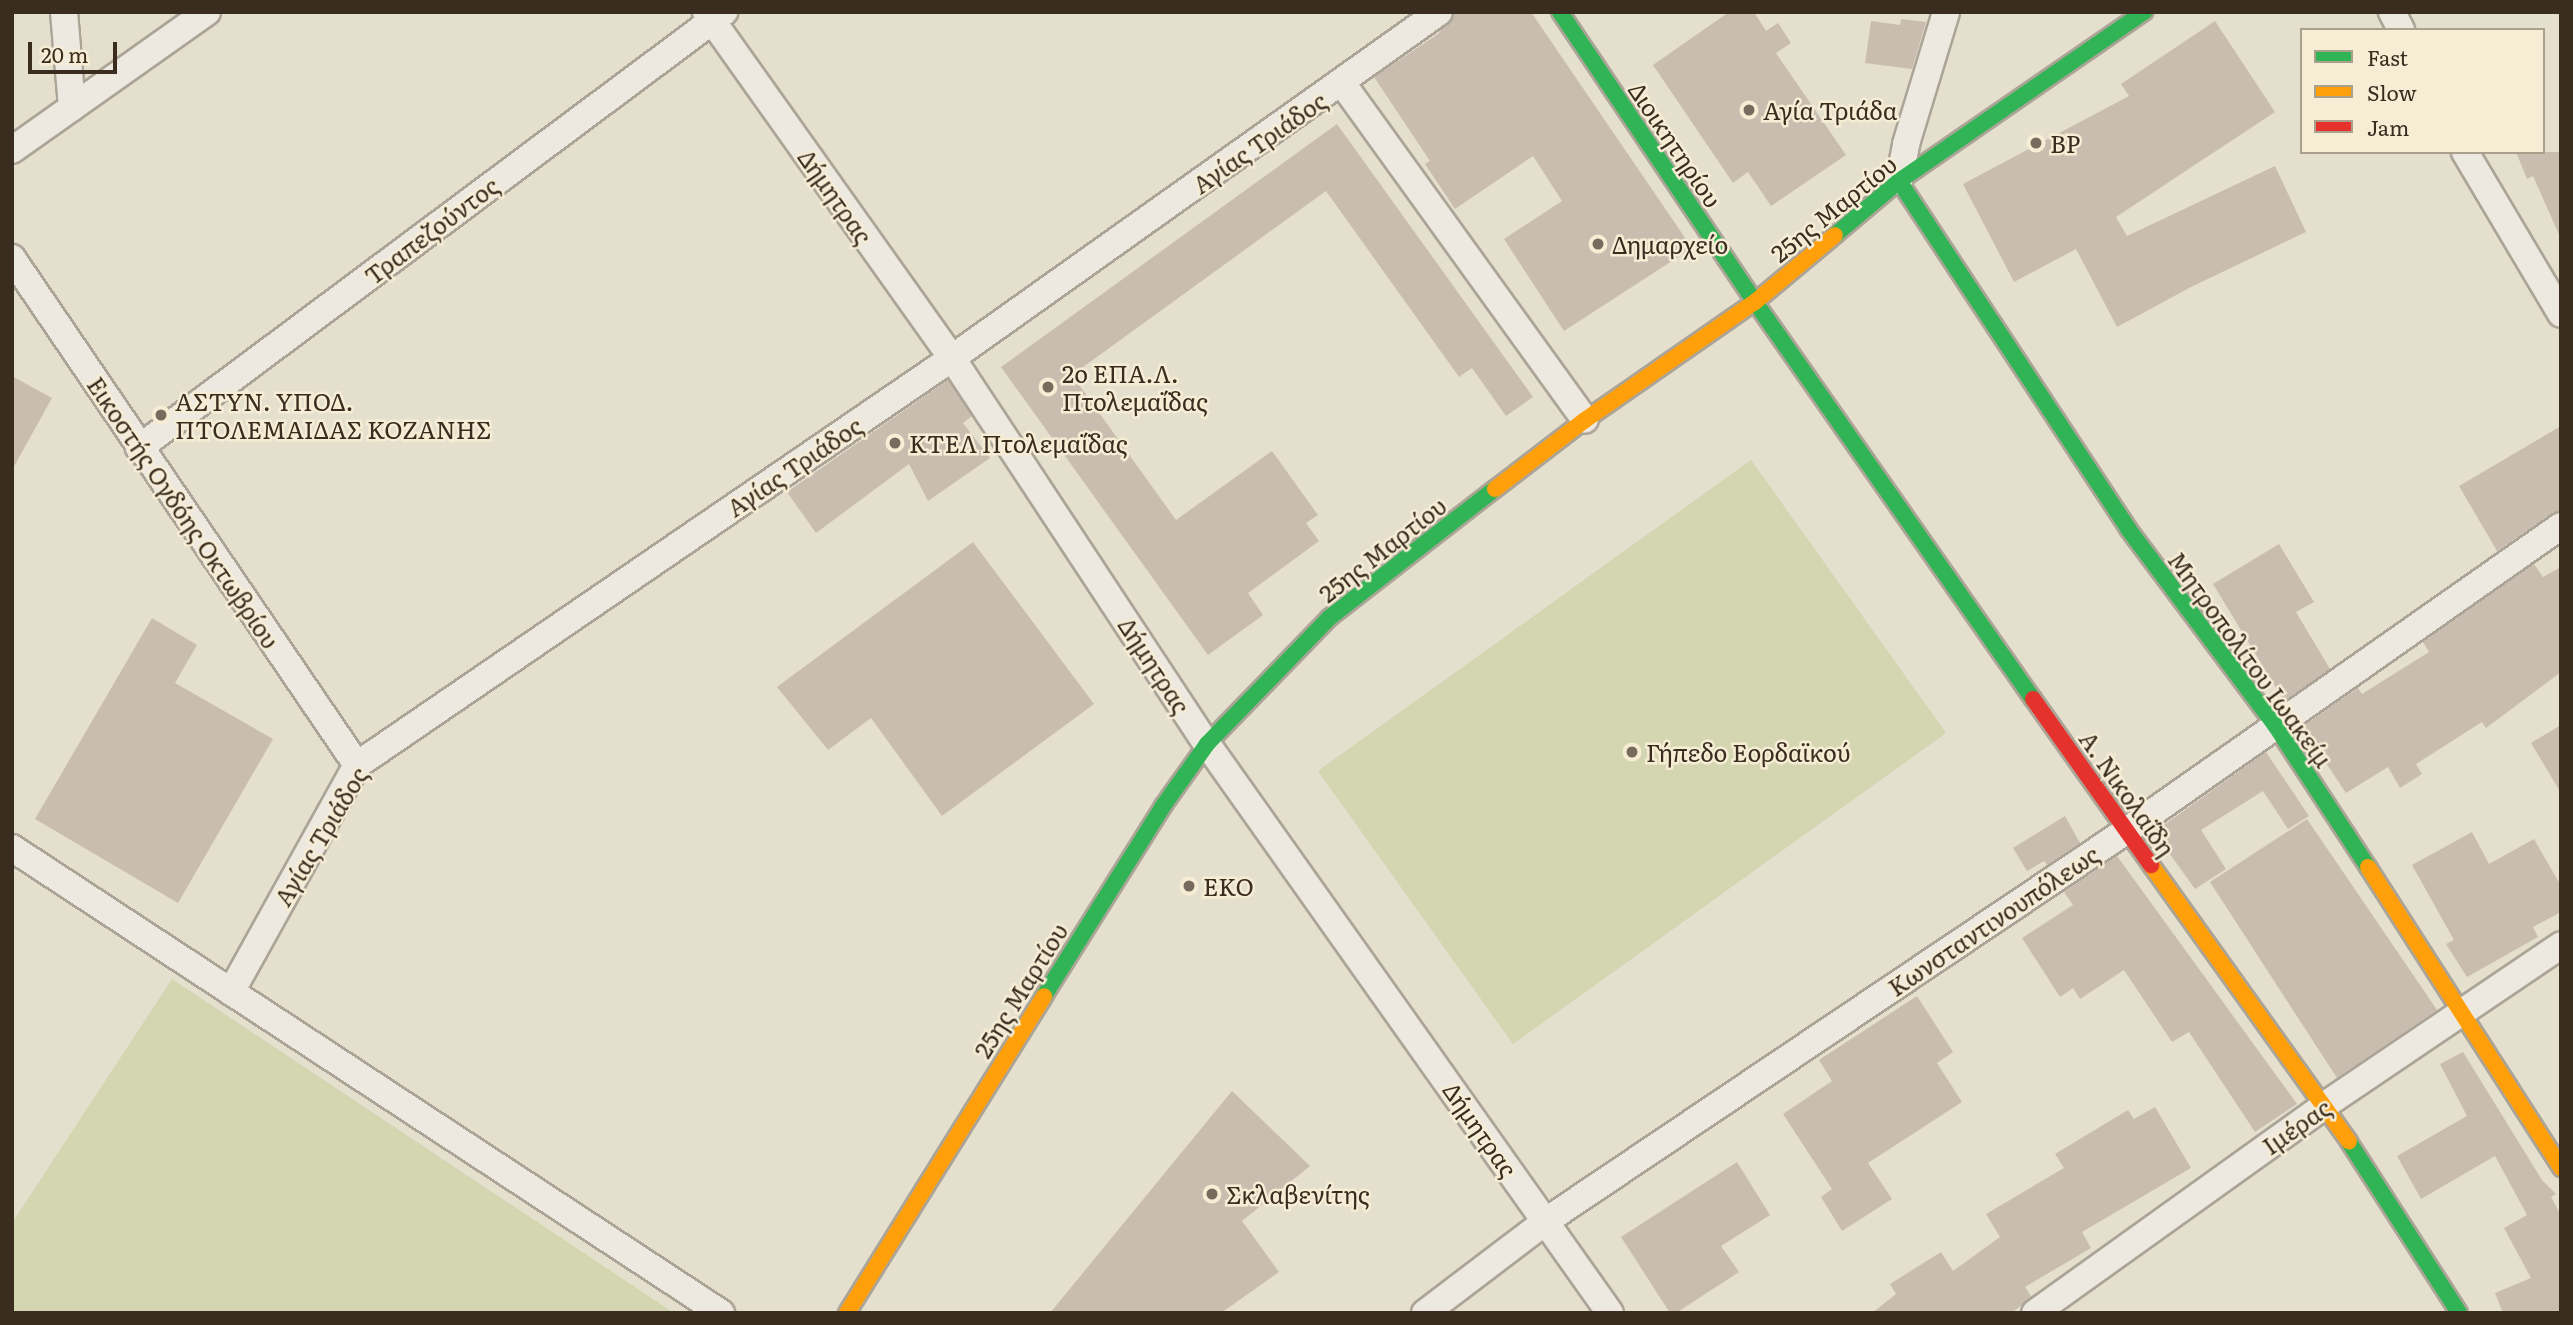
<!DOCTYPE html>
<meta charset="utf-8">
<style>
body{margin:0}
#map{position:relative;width:2573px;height:1325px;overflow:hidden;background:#e5dfce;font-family:Literata,serif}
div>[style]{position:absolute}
.green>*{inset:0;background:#d4d5b1}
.building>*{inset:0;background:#c9bdaf}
.roads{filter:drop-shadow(2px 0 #aba497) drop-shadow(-2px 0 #aba497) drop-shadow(0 2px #aba497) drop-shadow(0 -2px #aba497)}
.street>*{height:26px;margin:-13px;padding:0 13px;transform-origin:13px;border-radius:13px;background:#eee9e0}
.fast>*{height:16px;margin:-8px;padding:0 8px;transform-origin:8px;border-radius:8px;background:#30b455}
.slow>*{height:16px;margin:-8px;padding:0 8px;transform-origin:8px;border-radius:8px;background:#ff9f0a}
.jam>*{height:16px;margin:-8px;padding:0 8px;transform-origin:8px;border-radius:8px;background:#e5322d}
.dots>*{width:19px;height:19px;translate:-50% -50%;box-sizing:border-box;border:4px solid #f6edd5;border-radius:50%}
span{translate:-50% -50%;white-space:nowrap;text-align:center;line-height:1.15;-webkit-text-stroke:5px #f6edd5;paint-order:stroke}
.poi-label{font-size:24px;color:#3a2c1f}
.left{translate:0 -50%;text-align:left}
.street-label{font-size:24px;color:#3a2c1f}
.frame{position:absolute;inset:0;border:14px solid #3a2c1f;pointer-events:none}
.legend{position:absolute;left:2300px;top:28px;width:245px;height:126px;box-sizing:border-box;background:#f6edd5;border:2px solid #aba08c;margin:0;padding:9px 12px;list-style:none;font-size:21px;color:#3a2c1f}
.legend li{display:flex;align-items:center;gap:14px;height:35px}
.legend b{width:35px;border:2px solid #aba08c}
.scale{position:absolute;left:28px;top:42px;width:89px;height:32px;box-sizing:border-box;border:4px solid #3a2c1f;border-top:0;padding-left:9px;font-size:21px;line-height:24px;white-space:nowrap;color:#3a2c1f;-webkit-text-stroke:5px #f6edd5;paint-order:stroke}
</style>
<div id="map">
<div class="green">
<i style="clip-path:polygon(1751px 460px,1946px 733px,1513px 1044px,1318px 771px)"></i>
<i style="clip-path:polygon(172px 979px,674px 1313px,12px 1313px,12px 1223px)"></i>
</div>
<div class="building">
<i style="clip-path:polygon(1455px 12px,1531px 12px,1692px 248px,1564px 331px,1504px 239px,1562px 201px,1533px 156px,1455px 209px,1425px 164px,1430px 161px,1374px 77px,1438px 34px)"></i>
<i style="clip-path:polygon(1729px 12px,1754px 12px,1766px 31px,1778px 23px,1791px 43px,1776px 53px,1846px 155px,1771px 206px,1748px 172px,1733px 183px,1653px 65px)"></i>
<i style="clip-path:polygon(1901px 19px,1926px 22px,1912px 69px,1865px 63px,1871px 21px,1900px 25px)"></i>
<i style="clip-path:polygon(2215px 21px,2275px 112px,2116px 217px,2127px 236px,2275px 166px,2306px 232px,2191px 287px,2117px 327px,2076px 249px,2014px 282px,1963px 184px,2129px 96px,2121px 84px)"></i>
<i style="clip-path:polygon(1337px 124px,1533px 397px,1506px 416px,1472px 368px,1459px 377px,1326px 191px,1072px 375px,1176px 520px,1272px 451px,1318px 515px,1306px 523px,1319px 541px,1248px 593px,1263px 615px,1208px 655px,1001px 367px)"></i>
<i style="clip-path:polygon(2516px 152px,2561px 152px,2561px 239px,2533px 176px,2527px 179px)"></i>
<i style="clip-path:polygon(12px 376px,52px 398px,12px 470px)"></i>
<i style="clip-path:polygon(948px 380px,972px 416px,963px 423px,990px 458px,928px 501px,909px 464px,816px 533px,787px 492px)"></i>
<i style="clip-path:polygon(2561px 426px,2561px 510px,2552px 513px,2497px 551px,2459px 486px)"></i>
<i style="clip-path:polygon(973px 542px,1094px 704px,942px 816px,871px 718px,828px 750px,777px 687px)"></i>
<i style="clip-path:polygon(2279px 544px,2314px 602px,2296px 612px,2330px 669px,2284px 701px,2213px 584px)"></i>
<i style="clip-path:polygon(2534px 564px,2543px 577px,2561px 567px,2561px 672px,2486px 728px,2482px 722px,2416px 764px,2422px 774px,2400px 788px,2388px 767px,2346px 793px,2302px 727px,2358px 688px,2362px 694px,2429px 652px,2423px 642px)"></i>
<i style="clip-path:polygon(152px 618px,197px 645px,175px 683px,273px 739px,178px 903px,35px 819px)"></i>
<i style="clip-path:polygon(2561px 725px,2561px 793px,2531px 743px)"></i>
<i style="clip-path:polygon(2266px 752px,2309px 816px,2288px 829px,2263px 791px,2201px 830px,2226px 869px,2195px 889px,2154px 832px)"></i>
<i style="clip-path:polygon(2065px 816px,2080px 843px,2047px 865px,2044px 861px,2027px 871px,2013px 848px)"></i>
<i style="clip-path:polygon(2307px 819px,2437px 1010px,2337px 1078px,2210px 882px)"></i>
<i style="clip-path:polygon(2472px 832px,2489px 864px,2534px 839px,2561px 886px,2561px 912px,2533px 927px,2538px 937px,2467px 977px,2446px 944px,2454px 940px,2412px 865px)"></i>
<i style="clip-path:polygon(2117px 856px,2297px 1104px,2255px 1132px,2189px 1032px,2172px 1042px,2124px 970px,2080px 999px,2073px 988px,2060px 997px,2022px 938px,2073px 905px,2064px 892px)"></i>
<i style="clip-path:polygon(1917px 996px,1953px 1052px,1937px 1063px,1962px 1102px,1868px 1163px,1892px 1199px,1842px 1231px,1821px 1197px,1832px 1189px,1783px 1114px,1832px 1081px,1819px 1060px)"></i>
<i style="clip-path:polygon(2463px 1052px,2542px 1180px,2556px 1194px,2551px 1197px,2561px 1215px,2561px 1313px,2503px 1313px,2495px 1293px,2531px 1278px,2504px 1228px,2527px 1215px,2495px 1156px,2421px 1199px,2397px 1156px,2467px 1116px,2440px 1064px)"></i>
<i style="clip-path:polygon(1232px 1091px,1310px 1166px,1242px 1221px,1279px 1272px,1221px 1313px,1050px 1313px)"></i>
<i style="clip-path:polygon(2155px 1107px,2191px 1168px,2082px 1232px,2091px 1248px,2025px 1287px,2031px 1296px,2022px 1305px,2011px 1313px,1872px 1313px,1896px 1294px,1890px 1284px,1941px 1252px,1953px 1271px,2000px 1237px,1986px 1214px,2064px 1168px,2055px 1154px,2128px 1110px,2134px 1119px)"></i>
<i style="clip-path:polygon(1737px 1162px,1770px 1215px,1721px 1246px,1739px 1272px,1676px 1313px,1670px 1313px,1621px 1237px)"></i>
</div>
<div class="roads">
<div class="street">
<i style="left:64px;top:12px;width:96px;rotate:85.2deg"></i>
<i style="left:706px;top:12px;width:425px;rotate:54.6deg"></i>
<i style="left:952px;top:358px;width:463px;rotate:56.6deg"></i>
<i style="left:1207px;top:744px;width:697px;rotate:54.69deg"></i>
<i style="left:2392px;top:12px;width:20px;rotate:63deg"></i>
<i style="left:1342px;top:83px;width:415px;rotate:54.2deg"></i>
<i style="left:12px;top:150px;width:239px;rotate:-35.3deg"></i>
<i style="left:2465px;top:152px;width:188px;rotate:59.3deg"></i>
<i style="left:1899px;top:181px;width:38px;rotate:-79deg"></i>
<i style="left:1906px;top:144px;width:138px;rotate:-73.1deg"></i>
<i style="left:12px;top:258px;width:613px;rotate:55.77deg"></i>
<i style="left:139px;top:448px;width:730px;rotate:-36.7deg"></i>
<i style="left:12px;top:848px;width:848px;rotate:33.26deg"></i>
<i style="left:231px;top:992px;width:260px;rotate:-61deg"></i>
<i style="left:357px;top:765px;width:721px;rotate:-34.37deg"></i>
<i style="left:952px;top:358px;width:597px;rotate:-35.39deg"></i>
<i style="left:1425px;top:1313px;width:152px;rotate:-37.2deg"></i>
<i style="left:1546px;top:1221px;width:699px;rotate:-33.92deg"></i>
<i style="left:2126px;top:831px;width:531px;rotate:-35.04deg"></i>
<i style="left:2035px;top:1313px;width:357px;rotate:-35.6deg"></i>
<i style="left:2325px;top:1105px;width:285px;rotate:-34.1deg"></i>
</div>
<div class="fast">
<i style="left:1560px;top:12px;width:349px;rotate:56.1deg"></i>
<i style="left:1755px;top:302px;width:485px;rotate:55deg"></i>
<i style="left:1899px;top:181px;width:418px;rotate:56.6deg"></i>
<i style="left:2129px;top:530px;width:244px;rotate:53.2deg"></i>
<i style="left:2275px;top:725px;width:170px;rotate:56.8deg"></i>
<i style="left:1835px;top:235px;width:84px;rotate:-40.2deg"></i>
<i style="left:1899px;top:181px;width:298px;rotate:-34.6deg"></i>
<i style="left:1044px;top:996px;width:224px;rotate:-57.9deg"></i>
<i style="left:1163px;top:806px;width:76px;rotate:-54.6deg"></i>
<i style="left:1207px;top:744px;width:175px;rotate:-45.9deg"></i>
<i style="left:1329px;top:618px;width:210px;rotate:-37.9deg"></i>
<i style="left:2349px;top:1142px;width:203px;rotate:57.2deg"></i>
</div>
<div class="slow">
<i style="left:1495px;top:489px;width:113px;rotate:-37.5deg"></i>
<i style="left:1585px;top:420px;width:207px;rotate:-34.8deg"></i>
<i style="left:1755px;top:302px;width:104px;rotate:-39.9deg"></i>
<i style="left:2151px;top:865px;width:340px;rotate:54.4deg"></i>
<i style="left:2368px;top:867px;width:358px;rotate:57.3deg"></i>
<i style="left:847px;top:1313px;width:373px;rotate:-58.1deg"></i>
</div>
<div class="jam">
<i style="left:2033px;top:699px;width:204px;rotate:54.6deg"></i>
</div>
</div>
<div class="dots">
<i style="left:1749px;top:110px;background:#766b5c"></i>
<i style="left:2036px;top:143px;background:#766b5c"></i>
<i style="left:1598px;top:244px;background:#766b5c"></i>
<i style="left:1048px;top:387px;background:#766b5c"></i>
<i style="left:161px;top:415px;background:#766b5c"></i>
<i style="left:895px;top:443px;background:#766b5c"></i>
<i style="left:1632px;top:752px;background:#766b5c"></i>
<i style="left:1189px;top:886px;background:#766b5c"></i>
<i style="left:1212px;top:1194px;background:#766b5c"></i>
</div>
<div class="poi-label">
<span class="left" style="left:1763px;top:110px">Αγία Τριάδα</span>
<span class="left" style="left:2050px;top:143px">BP</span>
<span class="left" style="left:1612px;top:244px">Δημαρχείο</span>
<span class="left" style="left:1062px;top:387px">2ο ΕΠΑ.Λ.<br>Πτολεμαΐδας</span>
<span class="left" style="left:175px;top:415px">ΑΣΤΥΝ. ΥΠΟΔ.<br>ΠΤΟΛΕΜΑΙΔΑΣ ΚΟΖΑΝΗΣ</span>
<span class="left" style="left:909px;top:443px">ΚΤΕΛ Πτολεμαΐδας</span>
<span class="left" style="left:1646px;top:752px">Γήπεδο Εορδαϊκού</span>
<span class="left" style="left:1203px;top:886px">EKO</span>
<span class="left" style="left:1226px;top:1194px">Σκλαβενίτης</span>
</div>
<div class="street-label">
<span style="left:1259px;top:142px;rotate:-35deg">Αγίας Τριάδος</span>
<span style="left:1676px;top:144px;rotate:56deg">Διοικητηρίου</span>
<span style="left:836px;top:196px;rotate:55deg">Δήμητρας</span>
<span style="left:1833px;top:208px;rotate:-39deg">25ης Μαρτίου</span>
<span style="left:431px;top:230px;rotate:-37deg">Τραπεζούντος</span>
<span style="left:794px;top:466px;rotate:-34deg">Αγίας Τριάδος</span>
<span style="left:184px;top:512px;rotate:56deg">Εικοστής Ογδόης Οκτωβρίου</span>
<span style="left:1382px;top:549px;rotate:-38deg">25ης Μαρτίου</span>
<span style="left:2251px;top:659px;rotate:54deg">Μητροπολίτου Ιωακείμ</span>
<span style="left:1155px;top:665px;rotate:57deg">Δήμητρας</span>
<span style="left:2128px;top:793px;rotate:55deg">Α. Νικολαΐδη</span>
<span style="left:320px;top:836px;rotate:-59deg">Αγίας Τριάδος</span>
<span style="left:1993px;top:920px;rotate:-34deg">Κωνσταντινουπόλεως</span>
<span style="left:1020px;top:990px;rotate:-58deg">25ης Μαρτίου</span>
<span style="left:2296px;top:1126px;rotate:-35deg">Ιμέρας</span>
<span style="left:1481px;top:1129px;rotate:55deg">Δήμητρας</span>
</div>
<div class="frame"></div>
<ul class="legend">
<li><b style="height:9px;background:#30b455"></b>Fast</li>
<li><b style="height:9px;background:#ff9f0a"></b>Slow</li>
<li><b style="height:9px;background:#e5322d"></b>Jam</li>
</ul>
<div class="scale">20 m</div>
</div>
